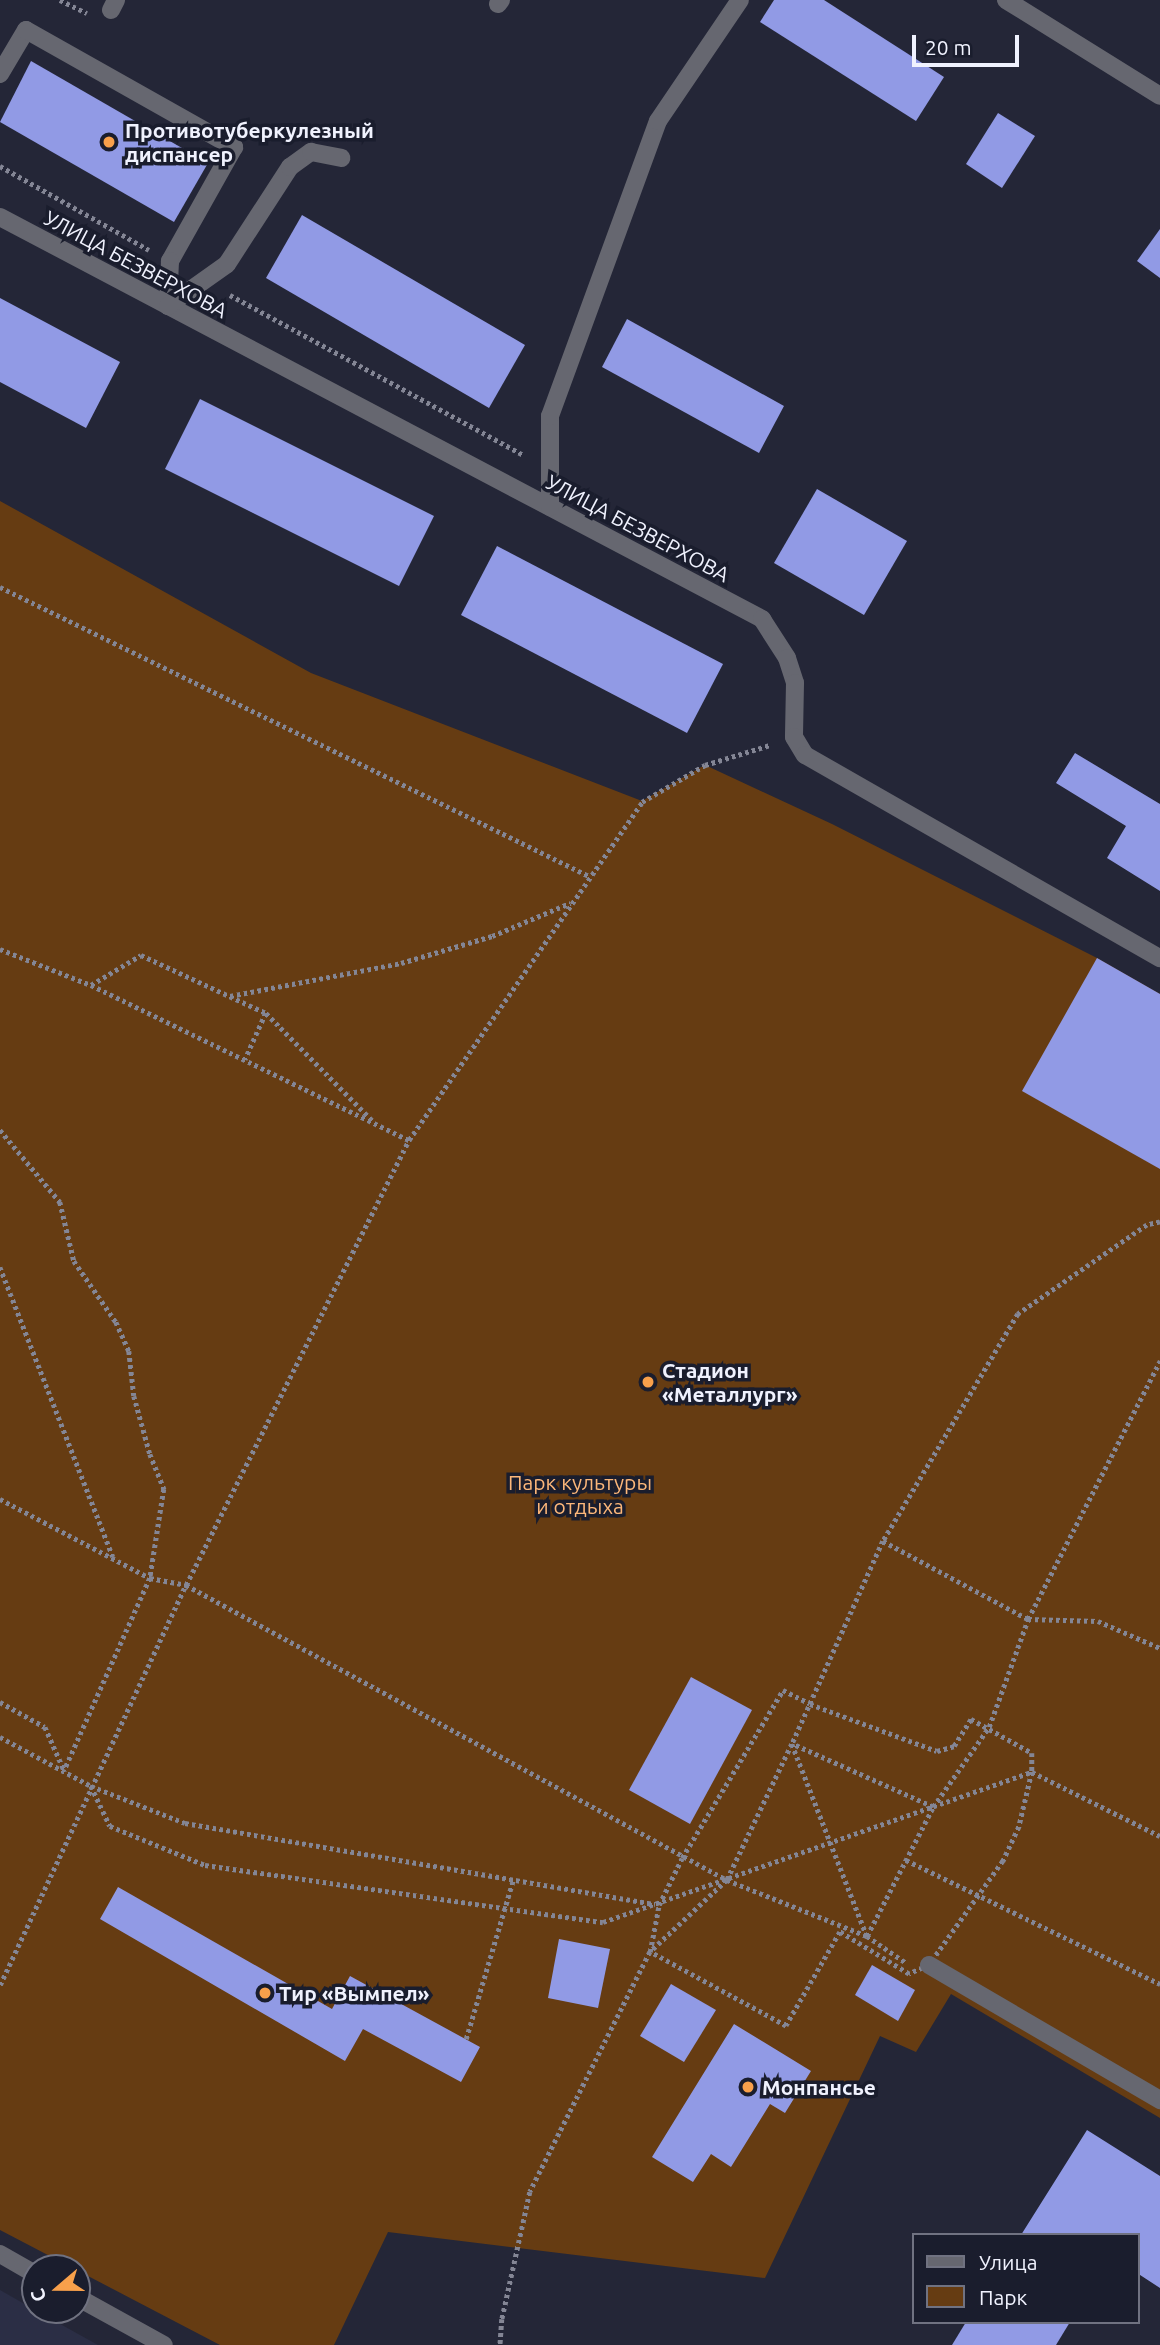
<!DOCTYPE html>
<meta charset="utf-8">
<style>
body{margin:0}
#map{position:relative;width:1160px;height:2345px;overflow:hidden;background:#242637;font-family:Ubuntu,sans-serif}
div>[style]{position:absolute}
.built>*{inset:0;background:#2b2e45}
.green>*{inset:0;background:#663c12}
.building>*{inset:0;background:#919ae5}
.path>*{height:4.5px;margin-top:-2.25px;transform-origin:0;background:repeating-linear-gradient(90deg,#848695 0 3.5px,transparent 0 7px)}
.minor>*{height:18px;margin:-9px;padding:0 9px;transform-origin:9px;border-radius:9px;background:#666770}
.dots>*{width:19px;height:19px;translate:-50% -50%;box-sizing:border-box;border:4px solid #1a1d2d;border-radius:50%}
span{translate:-50% -50%;white-space:nowrap;text-align:center;line-height:1.15;-webkit-text-stroke:7px #1a1d2d;paint-order:stroke}
.poi-label{font-size:21px;color:#f0f2fe;font-weight:700}
.left{translate:0 -50%;text-align:left}
.street-label{font-size:21px;color:#f0f2fe}
.park-label{font-size:21px;color:#fcb77a}
.legend{position:absolute;left:912px;top:2233px;width:228px;height:91px;box-sizing:border-box;background:#1a1d2d;border:2px solid #707281;margin:0;padding:9px 12px;list-style:none;font-size:21px;color:#f0f2fe}
.legend li{display:flex;align-items:center;gap:14px;height:35px}
.legend b{width:35px;border:2px solid #707281}
.north{position:absolute;left:21px;top:2254px;width:70px;height:70px;box-sizing:border-box;background:#1a1d2d;border:2px solid #707281;border-radius:50%;rotate:250deg;font-size:19px;font-weight:700;line-height:28px;text-align:center;color:#f0f2fe}
.north::after{content:'';display:block;margin:auto;width:24px;height:32px;background:#f8a04b;clip-path:polygon(50% 0,100% 100%,50% 72%,0 100%)}
.scale{position:absolute;left:912px;top:35px;width:107px;height:32px;box-sizing:border-box;border:4px solid #f0f2fe;border-top:0;padding-left:9px;font-size:21px;line-height:24px;white-space:nowrap;color:#f0f2fe;-webkit-text-stroke:5px #1a1d2d;paint-order:stroke}
</style>
<div id="map">
<div class="built">
<i style="clip-path:polygon(0 2290px,35px 2310px,98px 2345px,0 2345px)"></i>
</div>
<div class="green">
<i style="clip-path:polygon(0 501px,311px 673px,642px 801px,705px 765px,832px 824px,1097px 958px,1160px 994px,1160px 2118px,951px 1994px,916px 2052px,880px 2036px,765px 2278px,388px 2232px,334px 2345px,220px 2345px,0 2230px)"></i>
</div>
<div class="building">
<i style="clip-path:polygon(774px 0,824px 0,944px 77px,916px 121px,760px 22px)"></i>
<i style="clip-path:polygon(31px 61px,208px 163px,174px 222px,0 122px)"></i>
<i style="clip-path:polygon(998px 113px,1035px 136px,1002px 188px,966px 164px)"></i>
<i style="clip-path:polygon(302px 215px,525px 345px,489px 408px,266px 278px)"></i>
<i style="clip-path:polygon(1160px 229px,1160px 278px,1137px 261px)"></i>
<i style="clip-path:polygon(0 298px,120px 362px,86px 428px,0 382px)"></i>
<i style="clip-path:polygon(627px 319px,784px 406px,759px 453px,602px 367px)"></i>
<i style="clip-path:polygon(200px 399px,434px 516px,399px 586px,165px 469px)"></i>
<i style="clip-path:polygon(817px 489px,907px 541px,864px 615px,774px 563px)"></i>
<i style="clip-path:polygon(497px 546px,723px 664px,687px 733px,461px 615px)"></i>
<i style="clip-path:polygon(1075px 753px,1160px 804px,1160px 891px,1107px 858px,1126px 826px,1056px 783px)"></i>
<i style="clip-path:polygon(1097px 958px,1160px 994px,1160px 1169px,1022px 1091px)"></i>
<i style="clip-path:polygon(691px 1677px,752px 1710px,690px 1824px,629px 1790px)"></i>
<i style="clip-path:polygon(118px 1887px,332px 2009px,350px 1976px,480px 2047px,461px 2082px,363px 2029px,345px 2061px,100px 1919px)"></i>
<i style="clip-path:polygon(559px 1939px,610px 1949px,598px 2008px,548px 1998px)"></i>
<i style="clip-path:polygon(872px 1965px,915px 1990px,898px 2021px,855px 1995px)"></i>
<i style="clip-path:polygon(671px 1984px,716px 2010px,684px 2062px,640px 2036px)"></i>
<i style="clip-path:polygon(734px 2024px,811px 2071px,785px 2113px,770px 2104px,731px 2167px,711px 2154px,693px 2182px,652px 2157px)"></i>
<i style="clip-path:polygon(1087px 2130px,1160px 2176px,1160px 2288px,1137px 2273px,1137px 2235px,1021px 2235px)"></i>
<i style="clip-path:polygon(966px 2322px,1070px 2322px,1056px 2345px,952px 2345px)"></i>
</div>
<div class="path">
<i style="left:60px;top:0;width:30px;rotate:26deg"></i>
<i style="left:0;top:166px;width:171px;rotate:29.4deg"></i>
<i style="left:230px;top:295px;width:334px;rotate:28.6deg"></i>
<i style="left:0;top:587px;width:656px;rotate:26.14deg"></i>
<i style="left:0;top:949px;width:98px;rotate:21.6deg"></i>
<i style="left:91px;top:985px;width:354px;rotate:26deg"></i>
<i style="left:91px;top:985px;width:58px;rotate:-31deg"></i>
<i style="left:141px;top:955px;width:138px;rotate:24.9deg"></i>
<i style="left:266px;top:1013px;width:51px;rotate:114.1deg"></i>
<i style="left:230px;top:996px;width:174px;rotate:-10.9deg"></i>
<i style="left:401px;top:963px;width:95px;rotate:-16.5deg"></i>
<i style="left:492px;top:936px;width:85px;rotate:-22.9deg"></i>
<i style="left:266px;top:1013px;width:151px;rotate:45.3deg"></i>
<i style="left:0;top:1130px;width:94px;rotate:50.2deg"></i>
<i style="left:60px;top:1202px;width:61px;rotate:76.7deg"></i>
<i style="left:74px;top:1261px;width:74px;rotate:55.5deg"></i>
<i style="left:116px;top:1322px;width:32px;rotate:66deg"></i>
<i style="left:129px;top:1351px;width:45px;rotate:83.7deg"></i>
<i style="left:134px;top:1396px;width:60px;rotate:74.6deg"></i>
<i style="left:150px;top:1454px;width:38px;rotate:68deg"></i>
<i style="left:164px;top:1489px;width:90px;rotate:98.9deg"></i>
<i style="left:150px;top:1578px;width:211px;rotate:114deg"></i>
<i style="left:1160px;top:1222px;width:13px;rotate:167deg"></i>
<i style="left:1147px;top:1225px;width:157px;rotate:145.4deg"></i>
<i style="left:1018px;top:1314px;width:264px;rotate:120.7deg"></i>
<i style="left:883px;top:1541px;width:165px;rotate:28.3deg"></i>
<i style="left:1028px;top:1619px;width:70px;rotate:1.6deg"></i>
<i style="left:1098px;top:1621px;width:68px;rotate:23.5deg"></i>
<i style="left:0;top:1267px;width:311px;rotate:68.7deg"></i>
<i style="left:0;top:1499px;width:170px;rotate:27.8deg"></i>
<i style="left:150px;top:1578px;width:37px;rotate:11deg"></i>
<i style="left:186px;top:1585px;width:616px;rotate:28.6deg"></i>
<i style="left:727px;top:1880px;width:151px;rotate:21.8deg"></i>
<i style="left:867px;top:1936px;width:145px;rotate:-62.9deg"></i>
<i style="left:933px;top:1807px;width:154px;rotate:-155.9deg"></i>
<i style="left:792px;top:1744px;width:151px;rotate:115.5deg"></i>
<i style="left:727px;top:1880px;width:105px;rotate:136.9deg"></i>
<i style="left:650px;top:1952px;width:268px;rotate:116.6deg"></i>
<i style="left:530px;top:2192px;width:130px;rotate:102.4deg"></i>
<i style="left:502px;top:2319px;width:26px;rotate:94deg"></i>
<i style="left:883px;top:1541px;width:222px;rotate:114.1deg"></i>
<i style="left:792px;top:1744px;width:206px;rotate:68.7deg"></i>
<i style="left:867px;top:1936px;width:46px;rotate:34.4deg"></i>
<i style="left:783px;top:1690px;width:30px;rotate:27deg"></i>
<i style="left:810px;top:1704px;width:135px;rotate:20.3deg"></i>
<i style="left:937px;top:1751px;width:18px;rotate:-16deg"></i>
<i style="left:954px;top:1746px;width:32px;rotate:-58deg"></i>
<i style="left:971px;top:1719px;width:70px;rotate:29.1deg"></i>
<i style="left:1032px;top:1753px;width:19px;rotate:90deg"></i>
<i style="left:1032px;top:1772px;width:57px;rotate:103.3deg"></i>
<i style="left:1019px;top:1827px;width:38px;rotate:115deg"></i>
<i style="left:1003px;top:1861px;width:128px;rotate:125.4deg"></i>
<i style="left:929px;top:1965px;width:22px;rotate:156deg"></i>
<i style="left:909px;top:1974px;width:81px;rotate:-148.7deg"></i>
<i style="left:840px;top:1932px;width:108px;rotate:119.9deg"></i>
<i style="left:786px;top:2026px;width:155px;rotate:-151.4deg"></i>
<i style="left:650px;top:1952px;width:48px;rotate:-79.2deg"></i>
<i style="left:659px;top:1905px;width:52px;rotate:-63.9deg"></i>
<i style="left:682px;top:1858px;width:196px;rotate:-59deg"></i>
<i style="left:0;top:1702px;width:51px;rotate:29.1deg"></i>
<i style="left:45px;top:1727px;width:47px;rotate:66.2deg"></i>
<i style="left:0;top:1737px;width:103px;rotate:28.3deg"></i>
<i style="left:91px;top:1786px;width:101px;rotate:21.5deg"></i>
<i style="left:185px;top:1823px;width:477px;rotate:9.8deg"></i>
<i style="left:91px;top:1786px;width:44px;rotate:64.6deg"></i>
<i style="left:110px;top:1826px;width:103px;rotate:22.3deg"></i>
<i style="left:205px;top:1865px;width:402px;rotate:8.2deg"></i>
<i style="left:603px;top:1922px;width:454px;rotate:-19.3deg"></i>
<i style="left:1032px;top:1772px;width:143px;rotate:26.6deg"></i>
<i style="left:933px;top:1807px;width:98px;rotate:-55deg"></i>
<i style="left:989px;top:1727px;width:115px;rotate:-70.1deg"></i>
<i style="left:1028px;top:1619px;width:290px;rotate:-62.9deg"></i>
<i style="left:906px;top:1860px;width:283px;rotate:26deg"></i>
<i style="left:0;top:1985px;width:441px;rotate:-65.1deg"></i>
<i style="left:186px;top:1585px;width:498px;rotate:-63.4deg"></i>
<i style="left:409px;top:1140px;width:411px;rotate:-55.4deg"></i>
<i style="left:642px;top:802px;width:73px;rotate:-30.4deg"></i>
<i style="left:705px;top:765px;width:68px;rotate:-17.1deg"></i>
<i style="left:466px;top:2039px;width:166px;rotate:-73.5deg"></i>
</div>
<div class="minor">
<i style="left:1006px;top:0;width:181px;rotate:31.9deg"></i>
<i style="left:498px;top:4px;width:5px;rotate:-53deg"></i>
<i style="left:111px;top:10px;width:11px;rotate:-63deg"></i>
<i style="left:0;top:74px;width:51px;rotate:-59.4deg"></i>
<i style="left:26px;top:30px;width:239px;rotate:29.4deg"></i>
<i style="left:234px;top:147px;width:131px;rotate:119.3deg"></i>
<i style="left:170px;top:261px;width:45px;rotate:92.5deg"></i>
<i style="left:0;top:217px;width:862px;rotate:27.81deg"></i>
<i style="left:762px;top:619px;width:46px;rotate:57.3deg"></i>
<i style="left:787px;top:658px;width:26px;rotate:72deg"></i>
<i style="left:795px;top:683px;width:54px;rotate:91.1deg"></i>
<i style="left:794px;top:737px;width:21px;rotate:59deg"></i>
<i style="left:805px;top:755px;width:409px;rotate:29.8deg"></i>
<i style="left:168px;top:306px;width:72px;rotate:-35.4deg"></i>
<i style="left:227px;top:264px;width:116px;rotate:-57deg"></i>
<i style="left:290px;top:167px;width:26px;rotate:-36deg"></i>
<i style="left:311px;top:152px;width:31px;rotate:11deg"></i>
<i style="left:550px;top:507px;width:91px;rotate:-90deg"></i>
<i style="left:550px;top:416px;width:314px;rotate:-69.9deg"></i>
<i style="left:658px;top:121px;width:146px;rotate:-55.9deg"></i>
<i style="left:929px;top:1965px;width:268px;rotate:30.3deg"></i>
<i style="left:0;top:2254px;width:40px;rotate:29.7deg"></i>
<i style="left:77px;top:2297px;width:99px;rotate:28.9deg"></i>
</div>
<div class="dots">
<i style="left:109px;top:142px;background:#f8a04b"></i>
<i style="left:648px;top:1382px;background:#f8a04b"></i>
<i style="left:265px;top:1993px;background:#f8a04b"></i>
<i style="left:748px;top:2087px;background:#f8a04b"></i>
</div>
<div class="poi-label">
<span class="left" style="left:125px;top:142px">Противотуберкулезный<br>диспансер</span>
<span class="left" style="left:662px;top:1382px">Стадион<br>«Металлург»</span>
<span class="left" style="left:279px;top:1993px">Тир «Вымпел»</span>
<span class="left" style="left:762px;top:2087px">Монпансье</span>
</div>
<div class="street-label">
<span style="left:136px;top:264px;rotate:28deg">УЛИЦА БЕЗВЕРХОВА</span>
<span style="left:638px;top:528px;rotate:28deg">УЛИЦА БЕЗВЕРХОВА</span>
</div>
<div class="park-label">
<span style="left:580px;top:1494px">Парк культуры<br>и отдыха</span>
</div>
<ul class="legend">
<li><b style="height:9px;background:#666770"></b>Улица</li>
<li><b style="height:19px;background:#663c12"></b>Парк</li>
</ul>
<div class="north">С</div>
<div class="scale">20 m</div>
</div>
